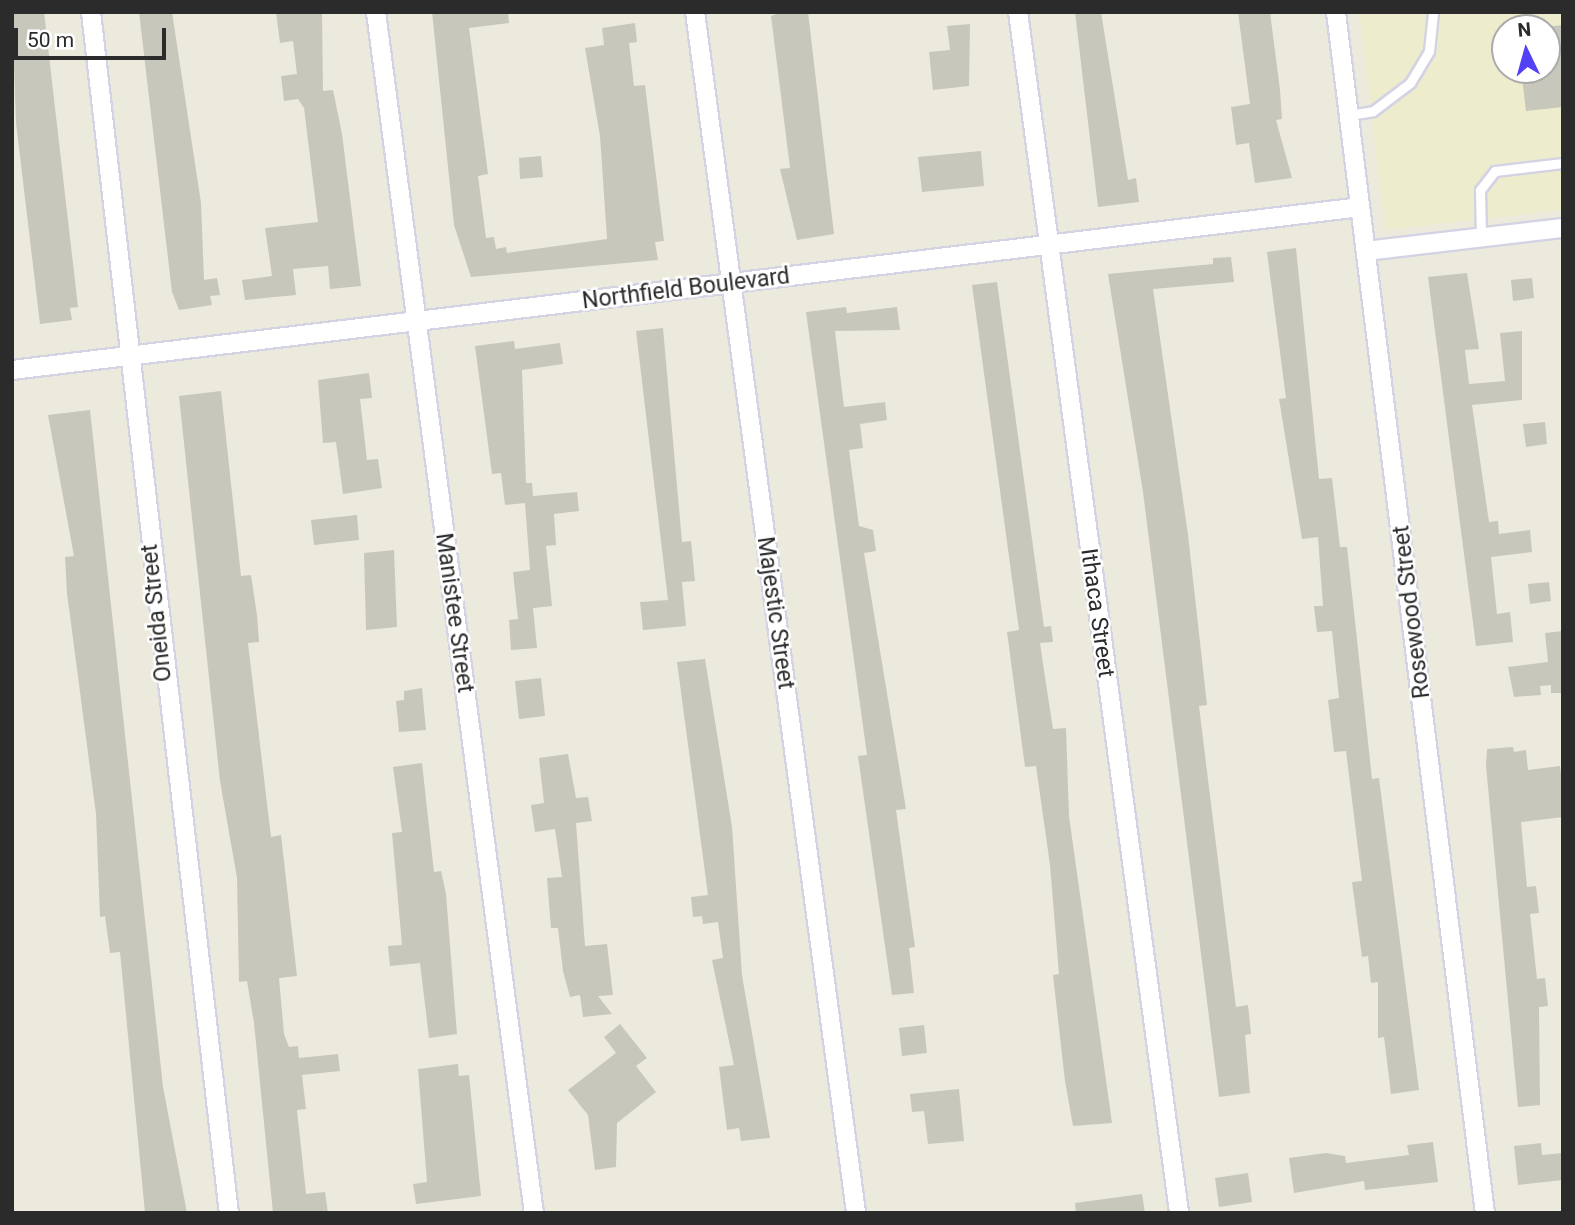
<!DOCTYPE html>
<style>
body{margin:0}
#map{position:relative;width:1575px;height:1225px;overflow:hidden;background:#eceadd;font-family:Roboto,sans-serif}
div>[style]{position:absolute}
.education>*{inset:0;background:#edeccd}
.building>*{inset:0;background:#c8c7bc}
.roads{filter:drop-shadow(2px 0 #d4d3e3) drop-shadow(-2px 0 #d4d3e3) drop-shadow(0 2px #d4d3e3) drop-shadow(0 -2px #d4d3e3)}
.lane>*{height:9px;margin:-4.5px;padding:0 4.5px;transform-origin:4.5px;border-radius:4.5px;background:#fff}
.street>*{height:18px;margin:-9px;padding:0 9px;transform-origin:9px;border-radius:9px;background:#fff}
span{translate:-50% -50%;white-space:nowrap;text-align:center;line-height:1.15;-webkit-text-stroke:5px #fff;paint-order:stroke}
.street-label{font-size:23px;color:#2b2b2b}
.frame{position:absolute;inset:0;border:14px solid #2b2b2b;pointer-events:none}
.north{position:absolute;left:1491px;top:14px;width:70px;height:70px;box-sizing:border-box;background:#fff;border:2px solid #aaa;border-radius:50%;rotate:355deg;font-size:19px;font-weight:700;line-height:28px;text-align:center;color:#2b2b2b}
.north::after{content:'';display:block;margin:auto;width:24px;height:32px;background:#5341f5;clip-path:polygon(50% 0,100% 100%,50% 72%,0 100%)}
.scale{position:absolute;left:14px;top:28px;width:152px;height:32px;box-sizing:border-box;border:4px solid #2b2b2b;border-top:0;padding-left:9px;font-size:21px;line-height:24px;white-space:nowrap;color:#2b2b2b;-webkit-text-stroke:5px #fff;paint-order:stroke}
</style>
<div id="map">
<div class="education">
<i style="clip-path:polygon(evenodd,1359px 12px,1563px 12px,1563px 210px,1385px 230px,1359px 12px,1505px 28px,1547px 28px,1547px 70px,1505px 70px,1505px 28px)"></i>
</div>
<div class="building">
<i style="clip-path:polygon(12px 12px,44px 12px,78px 307px,70px 308px,72px 320px,40px 324px,16px 123px)"></i>
<i style="clip-path:polygon(139px 12px,172px 12px,201px 203px,204px 280px,217px 278px,220px 295px,210px 296px,212px 305px,179px 310px,172px 292px)"></i>
<i style="clip-path:polygon(276px 12px,322px 12px,323px 91px,333px 90px,342px 134px,361px 286px,330px 289px,328px 266px,293px 269px,296px 295px,245px 300px,242px 280px,272px 276px,265px 228px,318px 222px,304px 108px,298px 99px,284px 101px,281px 76px,297px 74px,293px 41px,280px 43px)"></i>
<i style="clip-path:polygon(432px 12px,508px 12px,509px 23px,469px 28px,488px 174px,478px 176px,486px 238px,494px 237px,496px 249px,506px 247px,507px 253px,607px 239px,600px 136px,585px 48px,604px 45px,602px 28px,635px 23px,637px 42px,629px 43px,634px 86px,645px 85px,664px 241px,655px 242px,658px 260px,471px 277px,454px 225px)"></i>
<i style="clip-path:polygon(782px 12px,808px 12px,834px 234px,797px 240px,780px 169px,790px 168px,771px 16px)"></i>
<i style="clip-path:polygon(1075px 12px,1101px 12px,1128px 180px,1136px 178px,1139px 202px,1098px 207px)"></i>
<i style="clip-path:polygon(1238px 12px,1270px 12px,1280px 90px,1282px 119px,1276px 120px,1292px 178px,1255px 183px,1249px 143px,1236px 145px,1231px 107px,1250px 104px)"></i>
<i style="clip-path:polygon(970px 24px,969px 86px,933px 90px,929px 52px,950px 50px,947px 26px)"></i>
<i style="clip-path:polygon(1563px 25px,1563px 107px,1526px 111px,1521px 70px,1547px 70px,1547px 27px)"></i>
<i style="clip-path:polygon(981px 151px,984px 186px,922px 192px,918px 157px)"></i>
<i style="clip-path:polygon(541px 156px,543px 177px,520px 179px,519px 158px)"></i>
<i style="clip-path:polygon(1296px 248px,1319px 479px,1332px 478px,1340px 547px,1347px 547px,1372px 779px,1379px 778px,1419px 1090px,1391px 1094px,1384px 1037px,1378px 1038px,1378px 982px,1371px 983px,1368px 956px,1362px 957px,1352px 882px,1362px 881px,1346px 751px,1334px 752px,1328px 700px,1339px 698px,1332px 631px,1317px 632px,1314px 606px,1323px 606px,1318px 537px,1302px 539px,1279px 399px,1286px 398px,1267px 252px)"></i>
<i style="clip-path:polygon(1231px 257px,1234px 282px,1153px 289px,1188px 535px,1207px 705px,1199px 706px,1236px 1007px,1248px 1005px,1251px 1034px,1245px 1035px,1250px 1093px,1219px 1097px,1143px 492px,1108px 274px,1213px 264px,1213px 258px)"></i>
<i style="clip-path:polygon(1467px 273px,1479px 349px,1465px 350px,1469px 384px,1505px 381px,1500px 333px,1522px 331px,1522px 400px,1472px 405px,1489px 522px,1498px 521px,1499px 534px,1530px 530px,1532px 552px,1491px 557px,1497px 614px,1510px 612px,1513px 642px,1476px 646px,1428px 277px)"></i>
<i style="clip-path:polygon(1532px 278px,1534px 298px,1513px 301px,1511px 280px)"></i>
<i style="clip-path:polygon(997px 282px,1044px 627px,1051px 626px,1053px 642px,1040px 643px,1045px 677px,1053px 729px,1066px 728px,1069px 816px,1112px 1123px,1073px 1126px,1065px 1081px,1053px 975px,1059px 974px,1050px 865px,1036px 766px,1025px 767px,1007px 632px,1019px 630px,972px 285px)"></i>
<i style="clip-path:polygon(846px 307px,847px 313px,897px 307px,900px 330px,835px 331px,844px 407px,885px 402px,887px 420px,860px 424px,863px 448px,849px 450px,859px 526px,873px 530px,876px 551px,864px 553px,906px 809px,896px 810px,915px 947px,909px 948px,914px 993px,892px 995px,858px 756px,867px 755px,806px 312px)"></i>
<i style="clip-path:polygon(663px 328px,682px 542px,691px 541px,695px 581px,682px 582px,686px 626px,643px 630px,640px 602px,668px 600px,636px 331px)"></i>
<i style="clip-path:polygon(514px 341px,515px 349px,560px 343px,563px 364px,522px 370px,526px 483px,532px 483px,533px 496px,577px 492px,579px 511px,554px 514px,556px 545px,546px 546px,552px 606px,533px 608px,537px 648px,511px 650px,509px 620px,518px 619px,513px 572px,530px 570px,525px 503px,505px 505px,501px 473px,492px 474px,475px 346px)"></i>
<i style="clip-path:polygon(369px 373px,372px 398px,360px 399px,367px 460px,378px 459px,382px 488px,343px 494px,336px 442px,323px 443px,318px 380px)"></i>
<i style="clip-path:polygon(221px 391px,241px 576px,251px 575px,257px 615px,259px 642px,248px 643px,271px 837px,281px 835px,297px 976px,279px 978px,284px 1034px,289px 1047px,298px 1046px,299px 1058px,338px 1054px,340px 1071px,302px 1075px,306px 1109px,297px 1110px,306px 1194px,325px 1192px,328px 1213px,273px 1213px,254px 1023px,247px 981px,239px 982px,237px 878px,220px 781px,179px 396px)"></i>
<i style="clip-path:polygon(90px 410px,163px 1087px,187px 1213px,145px 1213px,120px 952px,110px 953px,105px 916px,100px 917px,96px 814px,67px 593px,65px 557px,74px 556px,48px 415px)"></i>
<i style="clip-path:polygon(1545px 422px,1547px 444px,1526px 447px,1523px 424px)"></i>
<i style="clip-path:polygon(357px 515px,359px 540px,314px 545px,311px 520px)"></i>
<i style="clip-path:polygon(394px 550px,397px 627px,366px 630px,364px 553px)"></i>
<i style="clip-path:polygon(1549px 582px,1551px 601px,1530px 604px,1528px 584px)"></i>
<i style="clip-path:polygon(1563px 631px,1563px 693px,1551px 693px,1551px 685px,1540px 686px,1541px 695px,1514px 697px,1508px 667px,1548px 662px,1545px 633px)"></i>
<i style="clip-path:polygon(705px 659px,732px 827px,742px 975px,770px 1138px,741px 1141px,739px 1128px,727px 1130px,719px 1067px,734px 1065px,712px 960px,723px 958px,718px 922px,703px 924px,702px 916px,693px 917px,691px 897px,708px 895px,677px 662px)"></i>
<i style="clip-path:polygon(541px 678px,545px 716px,519px 719px,515px 681px)"></i>
<i style="clip-path:polygon(422px 688px,426px 730px,399px 732px,396px 701px,404px 700px,404px 691px)"></i>
<i style="clip-path:polygon(1513px 747px,1514px 752px,1526px 750px,1528px 770px,1560px 766px,1563px 791px,1563px 817px,1521px 822px,1527px 887px,1536px 886px,1539px 913px,1530px 914px,1537px 979px,1545px 978px,1548px 1006px,1539px 1007px,1540px 1105px,1518px 1107px,1486px 766px,1487px 749px)"></i>
<i style="clip-path:polygon(568px 754px,576px 798px,588px 797px,592px 821px,576px 823px,585px 946px,607px 944px,613px 995px,598px 996px,612px 1014px,583px 1017px,580px 995px,570px 997px,563px 971px,558px 928px,551px 928px,547px 878px,562px 877px,555px 829px,535px 832px,531px 805px,544px 803px,539px 758px)"></i>
<i style="clip-path:polygon(422px 763px,434px 872px,441px 871px,446px 894px,457px 1034px,429px 1038px,420px 963px,390px 966px,388px 946px,402px 945px,392px 833px,402px 832px,393px 767px)"></i>
<i style="clip-path:polygon(620px 1024px,647px 1058px,636px 1066px,656px 1092px,617px 1123px,616px 1167px,595px 1170px,588px 1115px,568px 1090px,616px 1053px,604px 1037px)"></i>
<i style="clip-path:polygon(924px 1025px,927px 1053px,902px 1056px,899px 1028px)"></i>
<i style="clip-path:polygon(458px 1064px,459px 1076px,469px 1075px,481px 1196px,416px 1204px,413px 1184px,427px 1182px,418px 1069px)"></i>
<i style="clip-path:polygon(959px 1089px,964px 1141px,928px 1144px,924px 1111px,912px 1112px,910px 1094px)"></i>
<i style="clip-path:polygon(1433px 1142px,1438px 1182px,1365px 1190px,1364px 1181px,1294px 1193px,1289px 1158px,1326px 1153px,1345px 1156px,1346px 1163px,1409px 1155px,1407px 1145px)"></i>
<i style="clip-path:polygon(1541px 1143px,1542px 1155px,1563px 1153px,1563px 1180px,1518px 1185px,1514px 1146px)"></i>
<i style="clip-path:polygon(1248px 1173px,1252px 1202px,1219px 1207px,1215px 1178px)"></i>
<i style="clip-path:polygon(1142px 1194px,1145px 1213px,1076px 1213px,1075px 1203px)"></i>
</div>
<div class="roads">
<div class="lane">
<i style="left:1349px;top:115px;width:24px;rotate:-9deg"></i>
<i style="left:1373px;top:111px;width:46px;rotate:-37.1deg"></i>
<i style="left:1410px;top:83px;width:37px;rotate:-59deg"></i>
<i style="left:1429px;top:51px;width:39px;rotate:-84deg"></i>
<i style="left:1481px;top:237px;width:47px;rotate:-91.2deg"></i>
<i style="left:1480px;top:190px;width:24px;rotate:-52deg"></i>
<i style="left:1495px;top:171px;width:68px;rotate:-6.7deg"></i>
</div>
<div class="street">
<i style="left:91px;top:12px;width:1209px;rotate:83.45deg"></i>
<i style="left:376px;top:12px;width:1211px;rotate:82.51deg"></i>
<i style="left:695px;top:12px;width:1212px;rotate:82.36deg"></i>
<i style="left:1018px;top:12px;width:1212px;rotate:82.36deg"></i>
<i style="left:1336px;top:12px;width:1210px;rotate:82.93deg"></i>
<i style="left:1366px;top:251px;width:198px;rotate:-6.7deg"></i>
<i style="left:12px;top:370px;width:1358px;rotate:-6.89deg"></i>
</div>
</div>
<div class="street-label">
<span style="left:686px;top:289px;rotate:-7deg">Northfield Boulevard</span>
<span style="left:1412px;top:612px;rotate:-97deg">Rosewood Street</span>
<span style="left:157px;top:613px;rotate:-96deg">Oneida Street</span>
<span style="left:454px;top:613px;rotate:82deg">Manistee Street</span>
<span style="left:775px;top:613px;rotate:82deg">Majestic Street</span>
<span style="left:1097px;top:613px;rotate:82deg">Ithaca Street</span>
</div>
<div class="frame"></div>
<div class="north">N</div>
<div class="scale">50 m</div>
</div>
